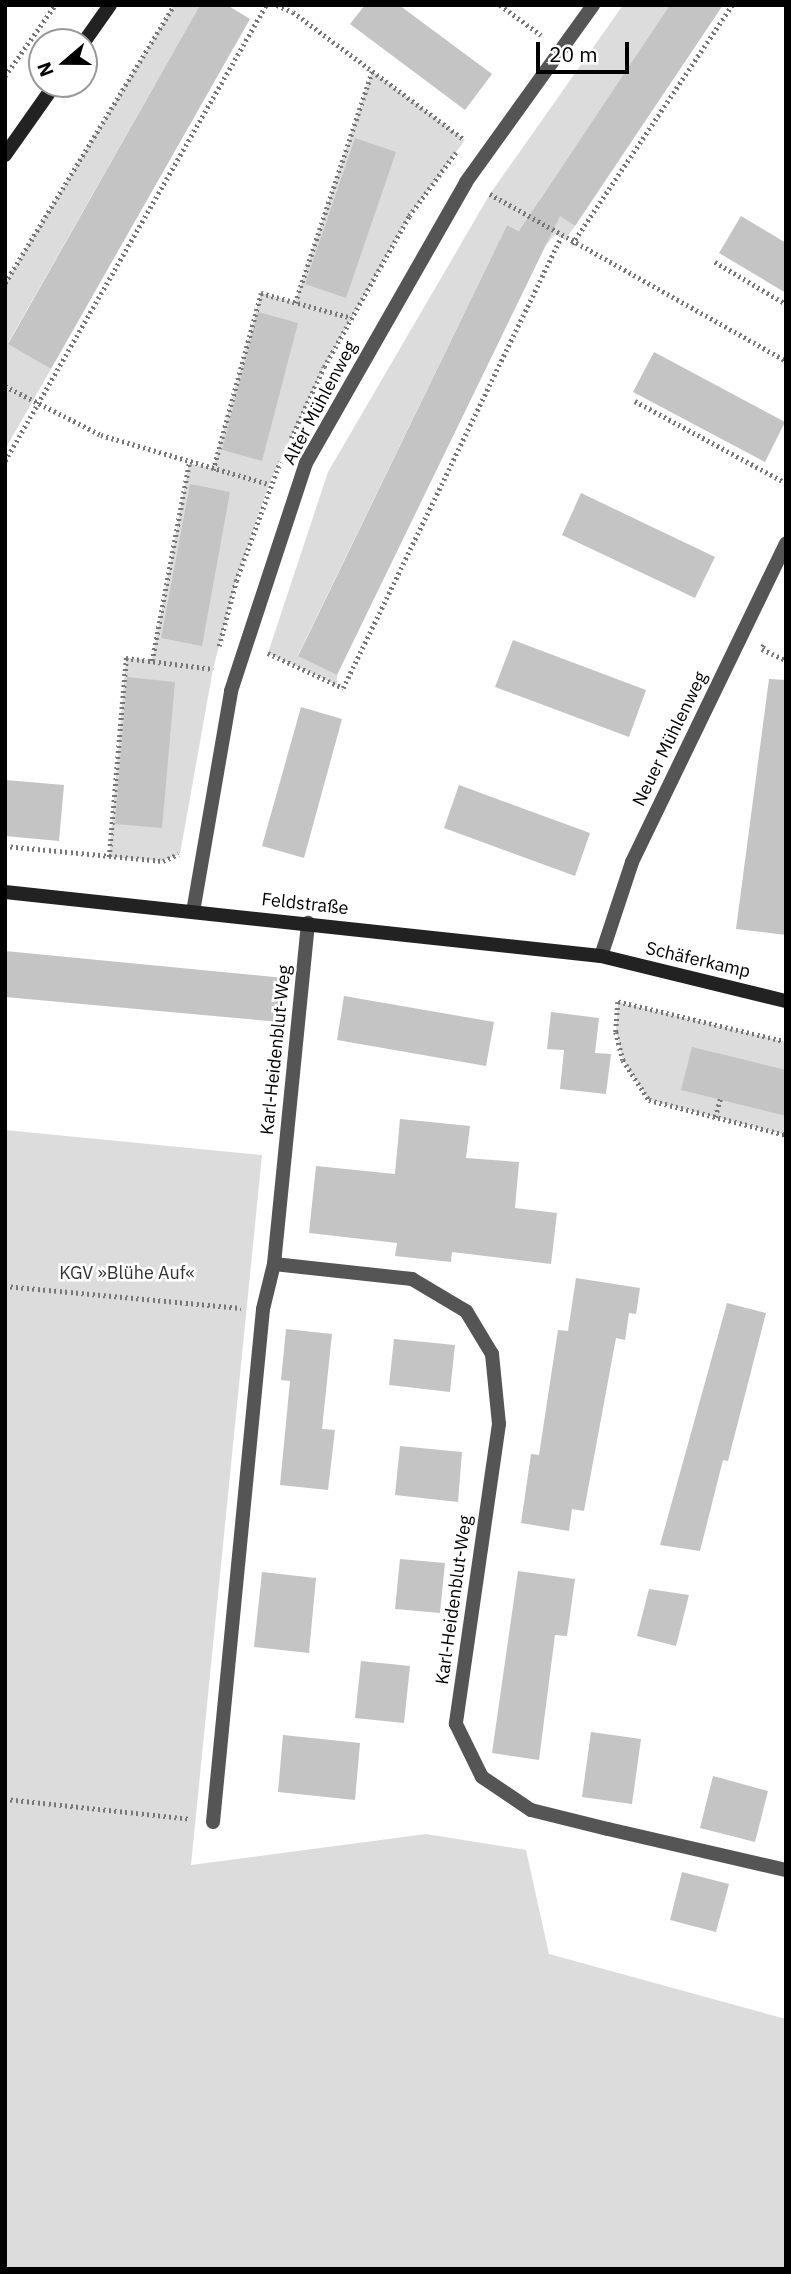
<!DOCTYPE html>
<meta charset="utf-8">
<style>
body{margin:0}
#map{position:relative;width:791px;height:2274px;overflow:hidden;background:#fff;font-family:"IBM Plex Sans",sans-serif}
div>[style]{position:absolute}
.green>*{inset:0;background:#dcdcdc}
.building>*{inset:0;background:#c4c4c4}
.path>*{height:4.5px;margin-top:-2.25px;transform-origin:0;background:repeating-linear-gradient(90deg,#777 0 2px,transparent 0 5.5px)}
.lane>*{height:14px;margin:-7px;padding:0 7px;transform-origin:7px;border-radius:7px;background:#555}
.street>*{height:14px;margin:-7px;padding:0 7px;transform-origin:7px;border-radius:7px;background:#555}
.secondary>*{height:14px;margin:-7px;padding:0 7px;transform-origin:7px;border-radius:7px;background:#222}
span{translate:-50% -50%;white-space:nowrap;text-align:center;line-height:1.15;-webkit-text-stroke:5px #fff;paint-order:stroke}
.street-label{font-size:18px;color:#000}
.park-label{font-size:18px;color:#333}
.frame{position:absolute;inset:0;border:7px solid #000;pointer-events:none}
.north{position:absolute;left:28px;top:28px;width:70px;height:70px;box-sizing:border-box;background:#fff;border:2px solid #999;border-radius:50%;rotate:250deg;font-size:19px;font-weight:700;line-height:28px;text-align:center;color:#000}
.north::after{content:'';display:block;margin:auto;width:24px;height:32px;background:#000;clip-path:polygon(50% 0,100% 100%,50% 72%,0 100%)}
.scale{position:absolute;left:536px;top:42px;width:93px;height:32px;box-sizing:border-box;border:4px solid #000;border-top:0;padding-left:9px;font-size:21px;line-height:24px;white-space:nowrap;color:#000;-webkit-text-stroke:5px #fff;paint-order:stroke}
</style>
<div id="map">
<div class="green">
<i style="clip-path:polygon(174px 5px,200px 5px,8px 343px,51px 369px,7px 446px,5px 283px)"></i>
<i style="clip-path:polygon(623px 5px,671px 5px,539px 201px,575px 226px,565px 240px,555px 234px,547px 244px,507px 225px,298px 655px,337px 675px,337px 685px,268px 653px,328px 472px,490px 194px)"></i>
<i style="clip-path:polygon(372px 71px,465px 140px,409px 216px,324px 367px,269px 484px,236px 581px,213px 669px,180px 854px,163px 861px,109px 857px,126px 658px,152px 660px,189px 463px,213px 469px,261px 293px,295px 302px)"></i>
<i style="clip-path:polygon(618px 1002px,786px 1042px,786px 1135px,649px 1100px,623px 1060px,616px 1032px)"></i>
<i style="clip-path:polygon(5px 1130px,262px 1155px,191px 1865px,426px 1834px,526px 1850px,549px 1954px,786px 2019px,786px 2269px,5px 2269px)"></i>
</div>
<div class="building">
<i style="clip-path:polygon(200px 5px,227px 5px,250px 19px,51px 369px,8px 344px)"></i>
<i style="clip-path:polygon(365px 5px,399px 5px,492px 74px,465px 110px,350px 24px)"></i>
<i style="clip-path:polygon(670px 5px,723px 5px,575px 226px,560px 216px,337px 675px,298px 656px,507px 225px,519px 231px)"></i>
<i style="clip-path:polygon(355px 138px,396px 152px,346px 298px,305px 284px)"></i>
<i style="clip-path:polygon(741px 216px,786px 243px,786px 293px,719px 253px)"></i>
<i style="clip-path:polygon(258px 312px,298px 323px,262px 461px,222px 450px)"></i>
<i style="clip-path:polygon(654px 352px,785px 422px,765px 462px,633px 392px)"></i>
<i style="clip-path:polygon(190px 484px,230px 492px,202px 646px,161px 638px)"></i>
<i style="clip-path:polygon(581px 493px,715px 557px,695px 598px,562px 535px)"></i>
<i style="clip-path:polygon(513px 640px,646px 690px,629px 737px,495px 687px)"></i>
<i style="clip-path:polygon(127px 677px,175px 682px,162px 828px,115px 824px)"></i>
<i style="clip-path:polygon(769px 679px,786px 680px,786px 935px,736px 929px)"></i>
<i style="clip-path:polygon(301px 707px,342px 719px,304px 858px,262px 846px)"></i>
<i style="clip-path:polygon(5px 780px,64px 785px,59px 841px,5px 836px)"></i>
<i style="clip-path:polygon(459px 785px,590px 833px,575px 876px,444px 828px)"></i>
<i style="clip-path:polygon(5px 951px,284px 978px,280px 1022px,5px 997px)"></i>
<i style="clip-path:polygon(344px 996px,494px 1022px,486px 1066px,337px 1040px)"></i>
<i style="clip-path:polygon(551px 1012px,599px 1018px,595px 1053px,611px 1054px,606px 1094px,560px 1089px,564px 1050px,547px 1049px)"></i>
<i style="clip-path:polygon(692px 1047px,786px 1070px,786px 1116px,681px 1090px)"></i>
<i style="clip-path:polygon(400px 1119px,470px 1126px,466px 1158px,519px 1162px,515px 1208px,557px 1213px,551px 1264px,452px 1252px,451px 1262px,395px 1256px,397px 1243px,309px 1233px,316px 1166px,395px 1174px)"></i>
<i style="clip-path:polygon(576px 1278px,640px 1288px,636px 1314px,629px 1313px,625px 1340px,616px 1338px,584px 1511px,572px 1509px,569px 1531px,521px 1523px,531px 1454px,539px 1455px,558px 1330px,568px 1331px)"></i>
<i style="clip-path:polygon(727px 1303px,766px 1313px,728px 1461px,723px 1460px,700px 1551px,660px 1545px)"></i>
<i style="clip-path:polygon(286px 1329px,332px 1334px,322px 1429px,335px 1430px,328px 1490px,280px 1485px,290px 1381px,281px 1380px)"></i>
<i style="clip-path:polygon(394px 1339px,455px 1345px,450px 1392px,389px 1385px)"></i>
<i style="clip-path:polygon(400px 1446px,462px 1452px,458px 1502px,395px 1495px)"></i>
<i style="clip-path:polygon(400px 1559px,445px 1563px,440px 1613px,395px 1609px)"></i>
<i style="clip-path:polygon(518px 1571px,575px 1579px,567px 1636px,555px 1635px,539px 1760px,492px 1753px)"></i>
<i style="clip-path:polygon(262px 1572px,316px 1578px,309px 1653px,254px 1647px)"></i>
<i style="clip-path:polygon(649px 1589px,689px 1595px,676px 1646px,637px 1636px)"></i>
<i style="clip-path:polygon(361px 1661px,410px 1666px,404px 1723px,355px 1718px)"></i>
<i style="clip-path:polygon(591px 1732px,641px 1739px,632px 1804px,582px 1797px)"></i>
<i style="clip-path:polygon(283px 1735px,360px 1743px,355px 1800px,278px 1792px)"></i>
<i style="clip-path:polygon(713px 1776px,768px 1791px,755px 1842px,700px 1828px)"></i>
<i style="clip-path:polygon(682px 1872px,729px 1884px,716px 1932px,670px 1920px)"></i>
</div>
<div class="path">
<i style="left:277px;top:5px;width:17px;rotate:24deg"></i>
<i style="left:293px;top:12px;width:214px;rotate:36.7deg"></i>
<i style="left:500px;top:5px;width:51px;rotate:36.2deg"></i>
<i style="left:5px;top:76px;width:87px;rotate:-54.8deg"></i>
<i style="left:490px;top:194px;width:340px;rotate:29.4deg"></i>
<i style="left:572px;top:244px;width:288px;rotate:-56.2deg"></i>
<i style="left:715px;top:262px;width:82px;rotate:30.6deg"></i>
<i style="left:5px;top:283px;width:325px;rotate:-58.7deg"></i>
<i style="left:295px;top:303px;width:244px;rotate:-71.6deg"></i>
<i style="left:5px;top:386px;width:108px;rotate:27deg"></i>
<i style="left:101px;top:435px;width:175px;rotate:16.3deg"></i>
<i style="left:635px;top:401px;width:172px;rotate:28.5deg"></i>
<i style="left:291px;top:438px;width:78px;rotate:-65.1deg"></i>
<i style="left:324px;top:367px;width:173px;rotate:-60.6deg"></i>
<i style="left:409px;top:216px;width:79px;rotate:-53.7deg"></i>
<i style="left:5px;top:461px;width:525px;rotate:-60.21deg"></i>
<i style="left:213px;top:470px;width:183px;rotate:-74.8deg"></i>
<i style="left:261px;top:293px;width:94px;rotate:15.4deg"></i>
<i style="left:764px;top:645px;width:4px;rotate:117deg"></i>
<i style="left:762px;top:649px;width:26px;rotate:25deg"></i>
<i style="left:219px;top:646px;width:67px;rotate:-75.3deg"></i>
<i style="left:236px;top:581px;width:127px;rotate:-69.7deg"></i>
<i style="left:268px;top:653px;width:83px;rotate:25deg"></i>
<i style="left:343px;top:688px;width:501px;rotate:-64.2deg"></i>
<i style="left:152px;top:661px;width:201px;rotate:-79.4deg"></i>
<i style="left:5px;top:846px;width:159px;rotate:5.4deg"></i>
<i style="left:163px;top:861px;width:17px;rotate:-24deg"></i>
<i style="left:109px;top:857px;width:200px;rotate:-85.1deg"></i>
<i style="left:126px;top:658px;width:88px;rotate:7.2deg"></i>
<i style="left:786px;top:1042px;width:173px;rotate:-166.6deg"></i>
<i style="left:618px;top:1002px;width:30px;rotate:94deg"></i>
<i style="left:616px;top:1032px;width:29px;rotate:76deg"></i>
<i style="left:623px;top:1060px;width:48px;rotate:57deg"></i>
<i style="left:649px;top:1100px;width:141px;rotate:14.3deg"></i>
<i style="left:715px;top:1117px;width:19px;rotate:-74deg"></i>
<i style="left:5px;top:1286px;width:237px;rotate:5.3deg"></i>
<i style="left:5px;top:1799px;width:187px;rotate:6.1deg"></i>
</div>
<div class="lane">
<i style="left:608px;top:1829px;width:183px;rotate:13deg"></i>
</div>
<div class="street">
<i style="left:193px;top:912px;width:224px;rotate:-80.2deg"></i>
<i style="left:231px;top:691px;width:240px;rotate:-71.8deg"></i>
<i style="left:306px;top:463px;width:323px;rotate:-60.3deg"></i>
<i style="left:466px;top:182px;width:218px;rotate:-54.3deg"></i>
<i style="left:601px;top:956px;width:99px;rotate:-71.7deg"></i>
<i style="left:632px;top:862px;width:354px;rotate:-64.2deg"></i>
<i style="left:274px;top:1264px;width:139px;rotate:6.2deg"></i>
<i style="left:412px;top:1279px;width:63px;rotate:30.7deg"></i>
<i style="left:466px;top:1311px;width:50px;rotate:58.8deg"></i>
<i style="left:492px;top:1354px;width:70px;rotate:84.3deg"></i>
<i style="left:499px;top:1424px;width:303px;rotate:98.2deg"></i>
<i style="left:456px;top:1724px;width:59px;rotate:63.9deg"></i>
<i style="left:482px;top:1777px;width:59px;rotate:34deg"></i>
<i style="left:531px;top:1810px;width:79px;rotate:13.9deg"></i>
<i style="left:213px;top:1822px;width:515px;rotate:-84.43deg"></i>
<i style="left:263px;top:1309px;width:46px;rotate:-76.3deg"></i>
<i style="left:274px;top:1264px;width:343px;rotate:-84.3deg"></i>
</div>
<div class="secondary">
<i style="left:84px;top:42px;width:45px;rotate:-54.9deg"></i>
<i style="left:5px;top:155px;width:87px;rotate:-54.8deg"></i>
<i style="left:5px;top:892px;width:599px;rotate:6.13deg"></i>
<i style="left:601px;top:956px;width:190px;rotate:13.7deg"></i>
</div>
<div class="street-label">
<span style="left:320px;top:403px;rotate:-62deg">Alter Mühlenweg</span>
<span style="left:670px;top:739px;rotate:-64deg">Neuer Mühlenweg</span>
<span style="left:305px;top:904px;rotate:6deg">Feldstraße</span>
<span style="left:698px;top:960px;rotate:13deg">Schäferkamp</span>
<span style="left:276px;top:1050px;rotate:-84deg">Karl-Heidenblut-Weg</span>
<span style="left:454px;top:1600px;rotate:-82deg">Karl-Heidenblut-Weg</span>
</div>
<div class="park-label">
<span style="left:127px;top:1273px">KGV »Blühe Auf«</span>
</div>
<div class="frame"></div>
<div class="north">N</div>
<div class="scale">20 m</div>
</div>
